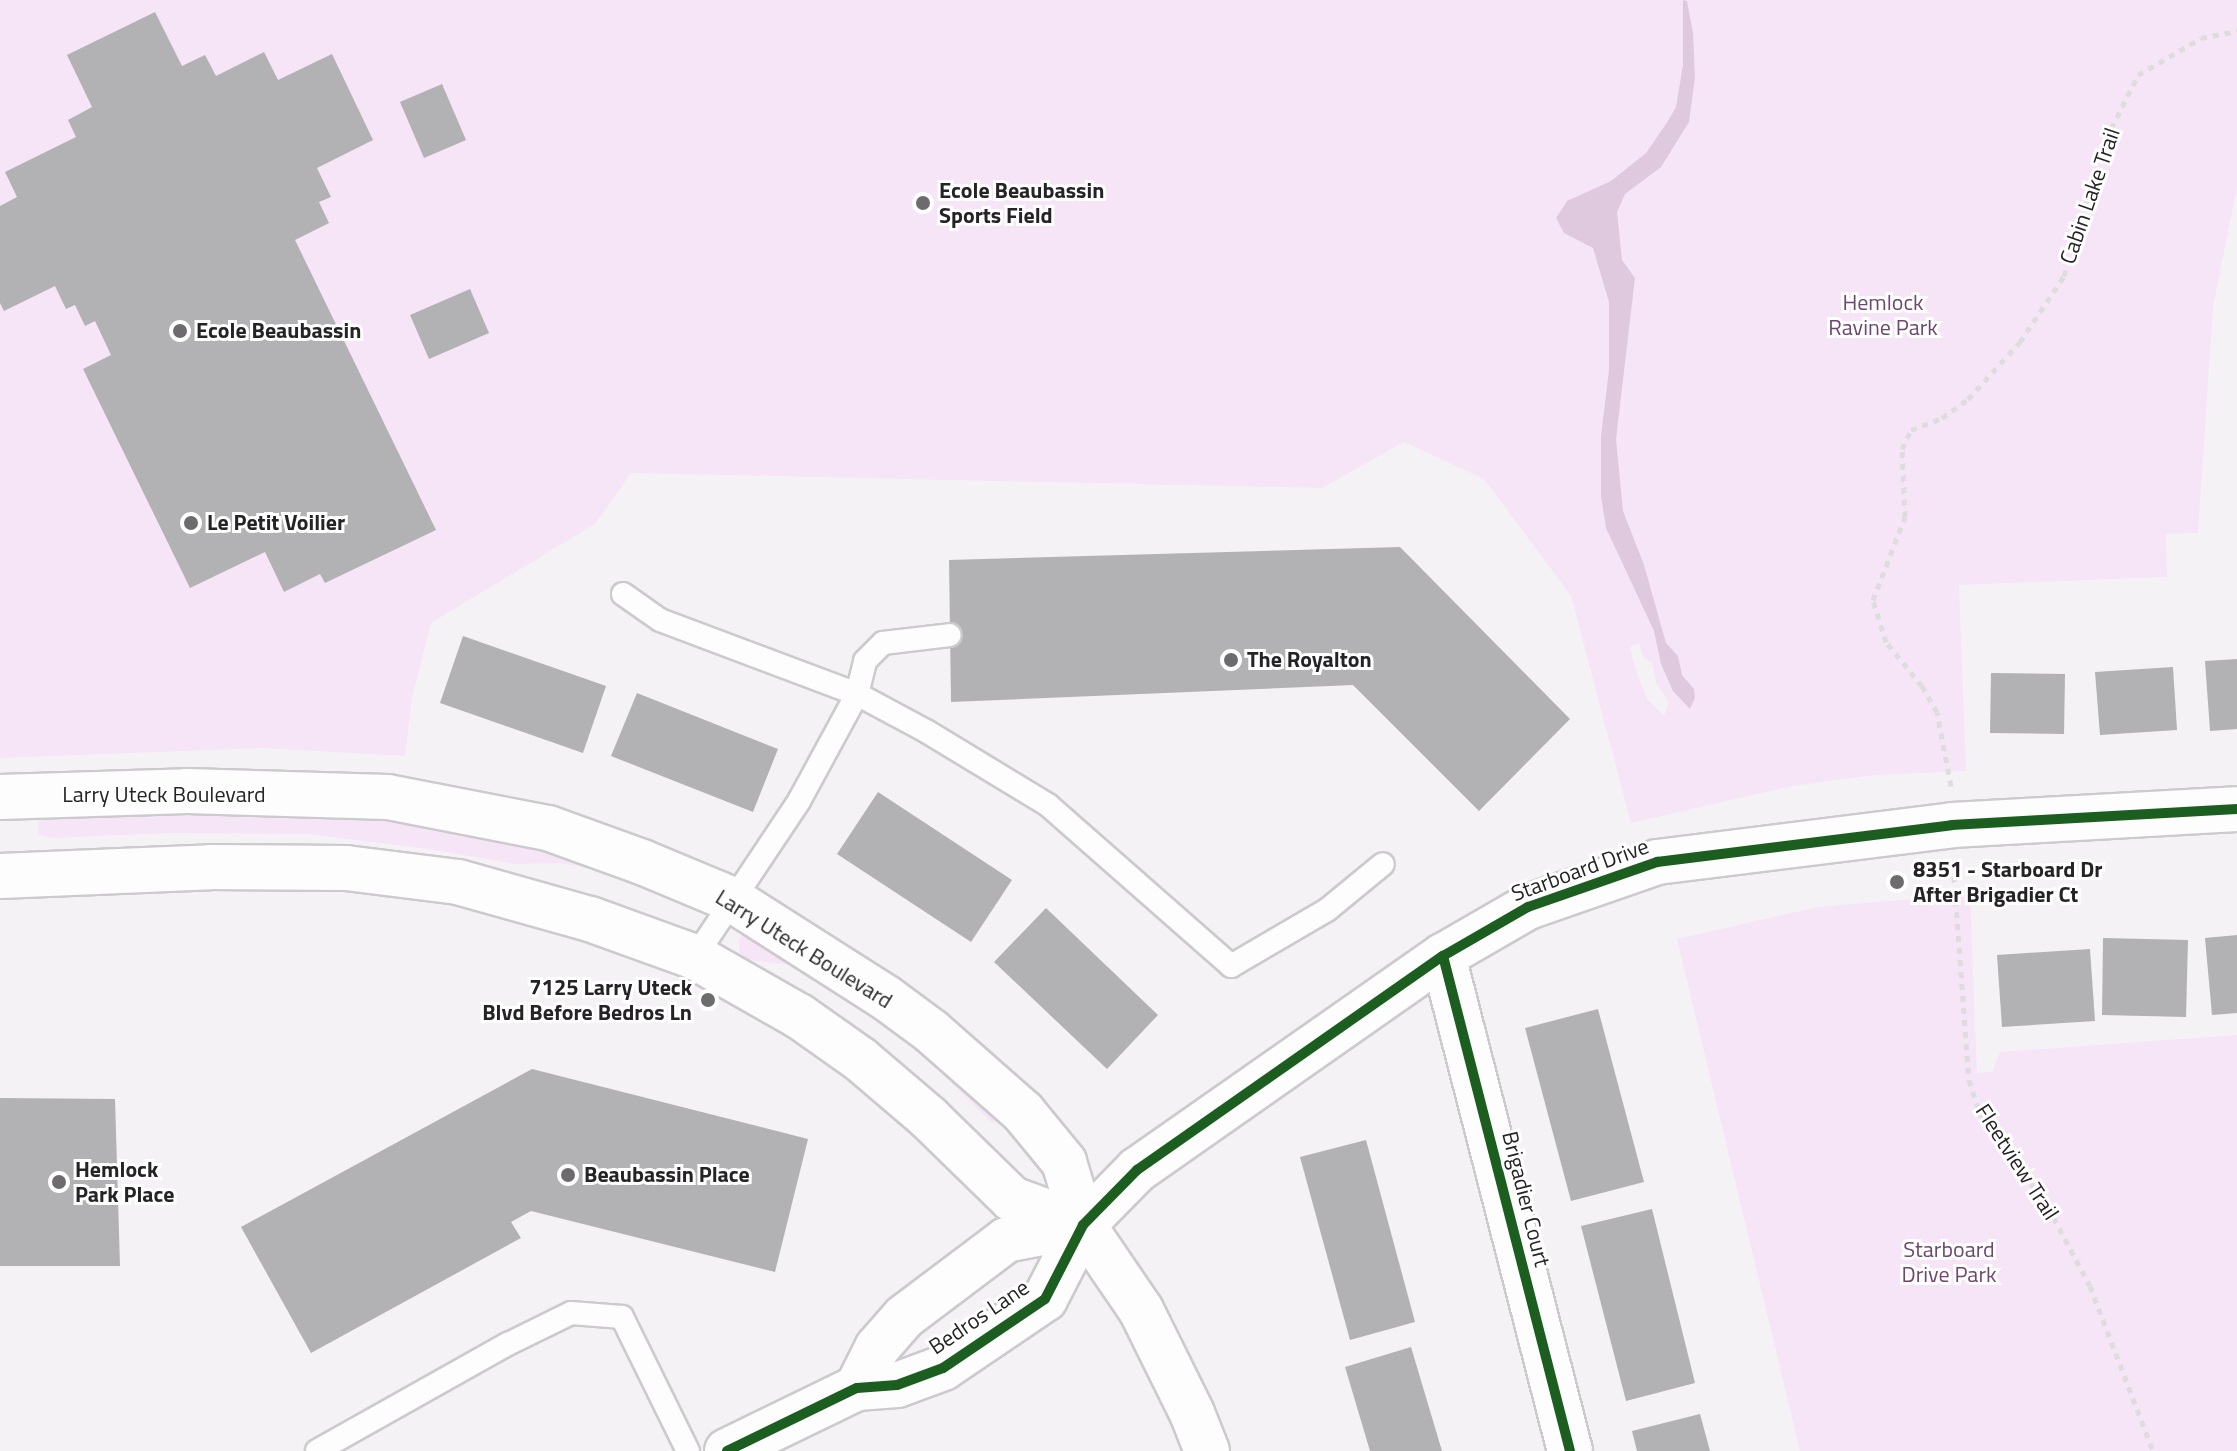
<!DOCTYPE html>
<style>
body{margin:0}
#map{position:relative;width:2237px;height:1451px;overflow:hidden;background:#f5f2f6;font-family:"Titillium Web",sans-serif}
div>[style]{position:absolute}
.green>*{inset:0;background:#f6e5f7}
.water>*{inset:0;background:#dec9df}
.building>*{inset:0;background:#b2b1b3}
.path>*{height:5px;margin-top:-2.5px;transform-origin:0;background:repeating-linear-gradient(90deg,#ddd 0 6px,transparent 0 12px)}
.roads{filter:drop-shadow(2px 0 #cdcacd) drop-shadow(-2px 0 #cdcacd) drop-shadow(0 2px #cdcacd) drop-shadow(0 -2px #cdcacd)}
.service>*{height:22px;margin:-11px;padding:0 11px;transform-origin:11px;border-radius:11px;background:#fefdfe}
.minor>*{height:44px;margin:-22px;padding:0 22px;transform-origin:22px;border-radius:22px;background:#fefdfe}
.tertiary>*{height:44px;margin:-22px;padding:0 22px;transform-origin:22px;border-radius:22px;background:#fefdfe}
.secondary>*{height:44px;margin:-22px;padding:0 22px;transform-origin:22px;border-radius:22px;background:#fefdfe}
.cycleway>*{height:10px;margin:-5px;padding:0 5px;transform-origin:5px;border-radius:5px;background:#1b5e20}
.dots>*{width:22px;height:22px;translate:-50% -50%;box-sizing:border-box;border:4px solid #fff;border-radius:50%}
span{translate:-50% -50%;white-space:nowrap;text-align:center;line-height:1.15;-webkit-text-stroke:6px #fff;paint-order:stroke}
.poi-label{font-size:22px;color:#252325;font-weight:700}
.left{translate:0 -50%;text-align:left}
.right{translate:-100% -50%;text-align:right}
.street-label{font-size:22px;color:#252325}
.park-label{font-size:22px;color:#6d476f}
</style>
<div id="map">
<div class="green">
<i style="clip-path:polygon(evenodd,0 0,2237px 0,2237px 187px,2213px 307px,2198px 533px,2166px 534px,2167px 577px,1959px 585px,1966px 771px,1874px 775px,1792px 786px,1631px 823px,1571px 596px,1484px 479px,1404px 442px,1322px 488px,631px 473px,595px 524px,431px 623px,412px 697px,405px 756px,262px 748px,0 758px,0 0,1639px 643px,1643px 657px,1652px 663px,1656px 682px,1669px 702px,1664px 716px,1647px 699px,1636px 671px,1630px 647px,1639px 643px)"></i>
<i style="clip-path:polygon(319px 805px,516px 838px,689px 898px,686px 904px,589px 868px,558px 863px,516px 864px,428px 849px,309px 834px,171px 833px,53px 838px,39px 835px,38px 824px,45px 812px)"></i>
<i style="clip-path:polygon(1970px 894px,1977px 1073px,1992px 1072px,2000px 1052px,2237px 1035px,2237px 1451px,1800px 1451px,1677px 939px,1818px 907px)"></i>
<i style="clip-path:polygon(745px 930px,873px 1005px,999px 1120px,992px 1123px,918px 1050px,800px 966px,748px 960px,739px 952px,739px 940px)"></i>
</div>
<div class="water">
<i style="clip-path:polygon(1683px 0,1687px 1px,1693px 33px,1695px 77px,1689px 122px,1661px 167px,1625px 194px,1617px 212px,1622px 260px,1635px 278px,1616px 439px,1623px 511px,1644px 565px,1666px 643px,1678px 656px,1682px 675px,1694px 689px,1695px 698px,1690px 709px,1673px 691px,1661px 664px,1654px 631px,1606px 528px,1601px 496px,1601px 436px,1609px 370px,1609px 302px,1593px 248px,1564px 233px,1556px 218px,1567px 201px,1611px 181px,1646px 153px,1666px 124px,1676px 107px,1683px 65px)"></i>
</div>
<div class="building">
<i style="clip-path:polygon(155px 12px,182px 66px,205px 55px,216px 76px,264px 52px,278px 80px,332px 54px,373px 140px,317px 168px,331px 197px,319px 202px,329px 223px,295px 240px,436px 530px,325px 583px,320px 574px,284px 592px,265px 552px,190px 588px,83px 369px,111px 355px,95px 321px,85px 326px,75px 305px,66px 309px,55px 286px,4px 311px,0 303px,0 206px,17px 197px,5px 172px,76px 137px,68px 120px,92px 107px,67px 55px)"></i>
<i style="clip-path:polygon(442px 84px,466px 140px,424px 158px,400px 102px)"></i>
<i style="clip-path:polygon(470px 289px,489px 333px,429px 359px,410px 315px)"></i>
<i style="clip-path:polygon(1400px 547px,1570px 719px,1479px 811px,1353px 685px,951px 702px,949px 560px)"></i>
<i style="clip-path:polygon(463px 636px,606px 686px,583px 753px,440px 703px)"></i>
<i style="clip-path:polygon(2237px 659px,2237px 729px,2210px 731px,2205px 661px)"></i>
<i style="clip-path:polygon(2173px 667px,2177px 730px,2100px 735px,2095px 672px)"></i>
<i style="clip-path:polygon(1991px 673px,2065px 674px,2064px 734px,1990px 733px)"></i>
<i style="clip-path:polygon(637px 693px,778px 749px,753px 812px,611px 756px)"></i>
<i style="clip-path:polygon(878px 792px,1012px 880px,971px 942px,837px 854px)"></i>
<i style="clip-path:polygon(1046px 908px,1158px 1015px,1107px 1069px,994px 962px)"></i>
<i style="clip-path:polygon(2237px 935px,2237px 1013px,2212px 1015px,2205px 938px)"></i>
<i style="clip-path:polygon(2103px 938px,2188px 940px,2186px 1017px,2102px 1015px)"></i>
<i style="clip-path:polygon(2090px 949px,2095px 1021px,2002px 1027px,1997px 955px)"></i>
<i style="clip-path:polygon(1598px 1009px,1644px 1182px,1571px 1201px,1525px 1028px)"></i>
<i style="clip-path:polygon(532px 1069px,808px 1139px,775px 1272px,531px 1211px,511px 1222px,521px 1238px,311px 1353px,241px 1227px)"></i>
<i style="clip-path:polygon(0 1098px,115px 1099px,120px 1266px,0 1266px)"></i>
<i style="clip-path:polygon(1366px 1140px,1415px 1322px,1350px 1340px,1300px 1157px)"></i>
<i style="clip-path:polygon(1652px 1209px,1695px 1383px,1626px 1401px,1581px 1226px)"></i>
<i style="clip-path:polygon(1411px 1347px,1442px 1451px,1370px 1451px,1345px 1367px)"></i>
<i style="clip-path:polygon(1700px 1414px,1710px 1451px,1637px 1451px,1632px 1431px)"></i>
</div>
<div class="path">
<i style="left:1951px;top:786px;width:75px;rotate:-100.7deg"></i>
<i style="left:1937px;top:712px;width:30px;rotate:-120deg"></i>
<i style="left:1922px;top:686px;width:57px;rotate:-129.3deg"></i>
<i style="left:1886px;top:642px;width:44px;rotate:-107.2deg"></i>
<i style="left:1873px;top:600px;width:89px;rotate:-68.9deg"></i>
<i style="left:1905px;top:517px;width:68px;rotate:-92.5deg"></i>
<i style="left:1902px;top:449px;width:21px;rotate:-65deg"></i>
<i style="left:1911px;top:430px;width:33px;rotate:-21deg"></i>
<i style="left:1942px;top:418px;width:32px;rotate:-36deg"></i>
<i style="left:1968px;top:399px;width:77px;rotate:-47.6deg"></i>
<i style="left:2020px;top:342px;width:79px;rotate:-56.3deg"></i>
<i style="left:2064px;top:276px;width:143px;rotate:-73deg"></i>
<i style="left:2106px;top:139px;width:72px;rotate:-63.4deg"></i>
<i style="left:2138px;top:75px;width:73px;rotate:-30.4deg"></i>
<i style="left:2201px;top:38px;width:37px;rotate:-11deg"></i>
<i style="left:1953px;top:864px;width:217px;rotate:85.8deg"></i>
<i style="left:1969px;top:1080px;width:38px;rotate:72deg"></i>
<i style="left:1981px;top:1116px;width:113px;rotate:53.6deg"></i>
<i style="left:2048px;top:1207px;width:89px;rotate:62deg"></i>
<i style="left:2090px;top:1286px;width:177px;rotate:69.1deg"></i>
</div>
<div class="roads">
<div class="service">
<i style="left:623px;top:594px;width:45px;rotate:35.1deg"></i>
<i style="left:660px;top:620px;width:210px;rotate:20.6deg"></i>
<i style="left:857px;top:694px;width:78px;rotate:28.2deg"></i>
<i style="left:926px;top:731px;width:143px;rotate:31.2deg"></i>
<i style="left:1048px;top:805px;width:244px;rotate:41.3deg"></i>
<i style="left:1231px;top:966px;width:111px;rotate:-30.3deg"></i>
<i style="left:1327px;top:910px;width:72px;rotate:-39.4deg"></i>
<i style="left:695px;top:957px;width:187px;rotate:-56.3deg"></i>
<i style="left:799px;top:801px;width:122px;rotate:-61.5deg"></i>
<i style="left:857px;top:694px;width:34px;rotate:-76deg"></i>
<i style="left:865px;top:661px;width:25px;rotate:-45deg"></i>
<i style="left:883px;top:643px;width:67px;rotate:-6.8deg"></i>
<i style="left:317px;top:1451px;width:219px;rotate:-29.3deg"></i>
<i style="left:508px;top:1344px;width:70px;rotate:-26.2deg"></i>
<i style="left:571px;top:1313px;width:51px;rotate:4.5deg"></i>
<i style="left:622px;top:1317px;width:149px;rotate:63.8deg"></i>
</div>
<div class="minor">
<i style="left:1443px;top:956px;width:511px;rotate:75.61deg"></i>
<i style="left:857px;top:1388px;width:45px;rotate:-63.4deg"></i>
<i style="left:877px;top:1348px;width:41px;rotate:-48.9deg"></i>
<i style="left:904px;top:1317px;width:128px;rotate:-37deg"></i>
<i style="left:1006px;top:1240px;width:78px;rotate:-11deg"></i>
<i style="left:727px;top:1451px;width:144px;rotate:-25.9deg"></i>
<i style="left:857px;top:1388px;width:40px;rotate:-4.3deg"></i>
<i style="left:897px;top:1385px;width:49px;rotate:-20.3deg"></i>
<i style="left:943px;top:1368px;width:123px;rotate:-34.1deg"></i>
<i style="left:1045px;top:1299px;width:83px;rotate:-62.8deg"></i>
</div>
<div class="tertiary">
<i style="left:1083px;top:1225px;width:77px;rotate:-45.5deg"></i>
<i style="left:1137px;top:1170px;width:373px;rotate:-35deg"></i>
<i style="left:1443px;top:956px;width:98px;rotate:-30deg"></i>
<i style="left:1528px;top:907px;width:137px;rotate:-19.2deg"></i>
<i style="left:1657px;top:862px;width:297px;rotate:-7.1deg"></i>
<i style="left:1952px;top:825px;width:285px;rotate:-3.2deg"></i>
</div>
<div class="secondary">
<i style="left:0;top:797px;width:187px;rotate:-1.8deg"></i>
<i style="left:187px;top:791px;width:201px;rotate:1.7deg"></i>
<i style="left:388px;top:797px;width:163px;rotate:11deg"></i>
<i style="left:548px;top:828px;width:100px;rotate:19.9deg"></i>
<i style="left:642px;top:862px;width:96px;rotate:22.6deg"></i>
<i style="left:731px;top:899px;width:183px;rotate:32.5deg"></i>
<i style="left:885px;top:997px;width:57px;rotate:36.5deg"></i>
<i style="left:931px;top:1031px;width:123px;rotate:41.4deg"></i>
<i style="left:1023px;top:1112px;width:65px;rotate:50.6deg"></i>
<i style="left:1064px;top:1162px;width:66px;rotate:73.2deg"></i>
<i style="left:1083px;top:1225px;width:103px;rotate:55.7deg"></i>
<i style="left:1141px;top:1310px;width:115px;rotate:63.7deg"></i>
<i style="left:1192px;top:1413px;width:41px;rotate:68.5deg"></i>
<i style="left:0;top:876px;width:211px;rotate:-2.4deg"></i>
<i style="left:211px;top:867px;width:135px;rotate:0.4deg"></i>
<i style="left:346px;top:868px;width:113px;rotate:7.1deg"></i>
<i style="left:458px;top:882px;width:137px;rotate:15.7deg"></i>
<i style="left:590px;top:919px;width:112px;rotate:19.9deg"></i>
<i style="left:695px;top:957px;width:120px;rotate:29.6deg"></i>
<i style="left:799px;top:1016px;width:75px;rotate:35.2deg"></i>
<i style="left:860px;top:1059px;width:91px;rotate:40.5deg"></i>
<i style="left:929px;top:1118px;width:116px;rotate:44.3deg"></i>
<i style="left:1012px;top:1199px;width:76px;rotate:20.1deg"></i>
</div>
</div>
<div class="cycleway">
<i style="left:1443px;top:956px;width:511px;rotate:75.61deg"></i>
<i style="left:727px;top:1451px;width:144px;rotate:-25.9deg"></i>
<i style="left:857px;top:1388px;width:40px;rotate:-4.3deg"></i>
<i style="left:897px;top:1385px;width:49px;rotate:-20.3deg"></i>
<i style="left:943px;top:1368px;width:123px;rotate:-34.1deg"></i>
<i style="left:1045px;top:1299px;width:83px;rotate:-62.8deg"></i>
<i style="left:1083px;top:1225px;width:77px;rotate:-45.5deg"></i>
<i style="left:1137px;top:1170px;width:373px;rotate:-35deg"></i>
<i style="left:1443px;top:956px;width:98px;rotate:-30deg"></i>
<i style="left:1528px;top:907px;width:137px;rotate:-19.2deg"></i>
<i style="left:1657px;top:862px;width:297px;rotate:-7.1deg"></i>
<i style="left:1952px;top:825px;width:285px;rotate:-3.2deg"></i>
</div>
<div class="dots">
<i style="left:923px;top:203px;background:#6e6b6e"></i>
<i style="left:180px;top:331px;background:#6e6b6e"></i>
<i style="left:191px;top:523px;background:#6e6b6e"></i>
<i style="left:1231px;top:660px;background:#6e6b6e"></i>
<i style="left:1897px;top:882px;background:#6e6b6e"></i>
<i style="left:708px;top:1000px;background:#6e6b6e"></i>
<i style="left:568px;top:1175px;background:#6e6b6e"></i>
<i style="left:59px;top:1182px;background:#6e6b6e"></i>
</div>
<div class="poi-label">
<span class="left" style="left:939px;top:203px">Ecole Beaubassin<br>Sports Field</span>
<span class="left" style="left:196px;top:331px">Ecole Beaubassin</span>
<span class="left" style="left:207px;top:523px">Le Petit Voilier</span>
<span class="left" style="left:1247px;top:660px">The Royalton</span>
<span class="left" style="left:1913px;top:882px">8351 - Starboard Dr<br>After Brigadier Ct</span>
<span class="right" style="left:692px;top:1000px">7125 Larry Uteck<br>Blvd Before Bedros Ln</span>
<span class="left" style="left:75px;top:1182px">Hemlock<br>Park Place</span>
<span class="left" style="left:584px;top:1175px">Beaubassin Place</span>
</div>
<div class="street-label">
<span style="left:2090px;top:196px;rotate:-71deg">Cabin Lake Trail</span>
<span style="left:164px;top:795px">Larry Uteck Boulevard</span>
<span style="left:1580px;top:870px;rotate:-20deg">Starboard Drive</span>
<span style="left:804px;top:949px;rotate:32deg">Larry Uteck Boulevard</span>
<span style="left:2017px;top:1162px;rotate:57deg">Fleetview Trail</span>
<span style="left:1526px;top:1199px;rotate:76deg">Brigadier Court</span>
<span style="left:979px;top:1317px;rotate:-34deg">Bedros Lane</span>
</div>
<div class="park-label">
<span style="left:1883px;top:315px">Hemlock<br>Ravine Park</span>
<span style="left:1949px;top:1262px">Starboard<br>Drive Park</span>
</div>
</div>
